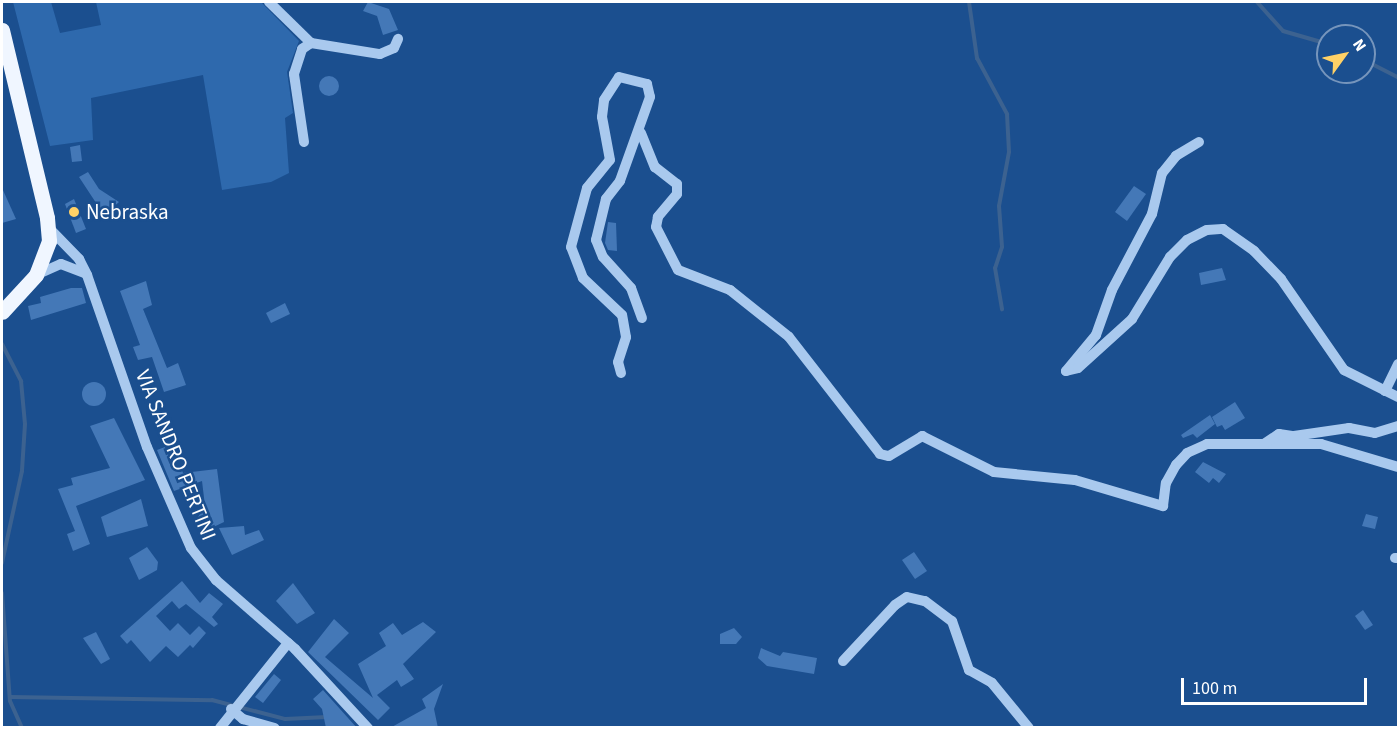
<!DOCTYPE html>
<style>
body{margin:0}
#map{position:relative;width:1400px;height:729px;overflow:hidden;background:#1b4f8f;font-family:"Source Sans 3",sans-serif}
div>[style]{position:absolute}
.green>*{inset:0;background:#2e69ad}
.stream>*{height:4px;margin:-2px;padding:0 2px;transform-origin:2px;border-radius:2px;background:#3c6290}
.building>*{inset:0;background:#4478b7}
.round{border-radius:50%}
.minor>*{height:10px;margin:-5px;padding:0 5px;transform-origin:5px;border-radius:5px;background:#a9c9ee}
.major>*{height:15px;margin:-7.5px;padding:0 7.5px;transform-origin:7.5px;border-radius:7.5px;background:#f0f6ff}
.dots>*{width:16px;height:16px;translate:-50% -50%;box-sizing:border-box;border:3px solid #1b4f8f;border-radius:50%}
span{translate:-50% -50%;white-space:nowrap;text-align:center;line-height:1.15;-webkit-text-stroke:5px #1b4f8f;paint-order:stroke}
.poi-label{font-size:21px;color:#fff}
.left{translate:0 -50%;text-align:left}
.street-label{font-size:21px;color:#fff}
.frame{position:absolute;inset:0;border:3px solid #fff;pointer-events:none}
.north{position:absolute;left:1316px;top:24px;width:60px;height:60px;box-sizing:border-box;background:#1b4f8f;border:2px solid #7695bc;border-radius:50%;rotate:57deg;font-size:16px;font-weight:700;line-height:24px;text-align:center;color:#fff}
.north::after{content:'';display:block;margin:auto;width:21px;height:27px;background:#ffd166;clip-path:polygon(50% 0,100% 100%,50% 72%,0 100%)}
.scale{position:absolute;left:1181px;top:678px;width:186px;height:27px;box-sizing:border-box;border:3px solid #fff;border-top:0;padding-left:8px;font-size:18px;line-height:21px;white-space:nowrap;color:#fff;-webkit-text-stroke:4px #1b4f8f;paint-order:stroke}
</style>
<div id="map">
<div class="green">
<i style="clip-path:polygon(13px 2px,51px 2px,60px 33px,101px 25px,96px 2px,261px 2px,299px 41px,287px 72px,293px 113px,285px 118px,289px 173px,271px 182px,222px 190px,203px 75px,91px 98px,93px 140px,50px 146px)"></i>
</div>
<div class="stream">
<i style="left:969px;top:2px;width:57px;rotate:81.9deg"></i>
<i style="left:977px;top:58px;width:64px;rotate:61.8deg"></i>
<i style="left:1007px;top:114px;width:38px;rotate:87deg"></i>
<i style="left:1009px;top:152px;width:55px;rotate:100.5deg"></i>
<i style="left:999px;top:206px;width:41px;rotate:85.8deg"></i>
<i style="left:1002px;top:247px;width:22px;rotate:108deg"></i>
<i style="left:995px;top:268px;width:42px;rotate:80.3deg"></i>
<i style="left:1257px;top:2px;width:39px;rotate:48deg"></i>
<i style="left:1283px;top:31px;width:47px;rotate:16.1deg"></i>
<i style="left:1364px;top:60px;width:38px;rotate:27deg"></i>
<i style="left:2px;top:344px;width:42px;rotate:62.8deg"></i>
<i style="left:21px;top:381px;width:43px;rotate:84.7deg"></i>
<i style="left:25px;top:424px;width:47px;rotate:93.7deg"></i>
<i style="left:22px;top:471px;width:94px;rotate:102.3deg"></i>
<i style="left:2px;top:593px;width:108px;rotate:85.8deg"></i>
<i style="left:10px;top:701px;width:30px;rotate:66deg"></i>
<i style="left:10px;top:697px;width:202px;rotate:0.9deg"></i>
<i style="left:212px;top:700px;width:75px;rotate:14.6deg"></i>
<i style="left:285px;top:719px;width:42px;rotate:-2.7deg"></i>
</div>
<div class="building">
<i style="clip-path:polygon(368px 2px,389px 9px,398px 30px,383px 35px,377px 16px,363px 11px)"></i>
<i class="round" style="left:319px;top:76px;width:20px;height:20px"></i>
<i style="clip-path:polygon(80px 145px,82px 161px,72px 162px,70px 147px)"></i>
<i style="clip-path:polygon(88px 172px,99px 189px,119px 202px,104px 215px,79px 177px)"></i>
<i style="clip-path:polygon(1134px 186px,1146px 194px,1127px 221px,1115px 212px)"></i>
<i style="clip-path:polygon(2px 188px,16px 219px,2px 223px)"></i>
<i style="clip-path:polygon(74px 199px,86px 229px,76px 233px,65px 204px)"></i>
<i style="clip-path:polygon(608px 222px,616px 223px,617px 251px,608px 250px,605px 243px)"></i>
<i style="clip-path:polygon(1222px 268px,1226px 280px,1201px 285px,1199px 273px)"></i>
<i style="clip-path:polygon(146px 281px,152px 305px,143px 309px,167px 368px,178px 363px,186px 385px,164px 392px,152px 357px,138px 360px,133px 347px,140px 345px,120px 291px)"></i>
<i style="clip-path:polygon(71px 288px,82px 288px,86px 303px,31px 320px,28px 306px,41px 303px,40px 297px)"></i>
<i style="clip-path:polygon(285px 303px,290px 314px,271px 323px,266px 313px)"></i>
<i class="round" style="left:82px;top:382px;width:24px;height:24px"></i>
<i style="clip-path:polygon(1235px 402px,1245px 418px,1225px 430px,1222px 425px,1217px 427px,1212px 417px)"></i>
<i style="clip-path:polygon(1210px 415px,1215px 424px,1197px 438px,1193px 434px,1183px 438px,1181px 435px)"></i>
<i style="clip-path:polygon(114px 418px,145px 480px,76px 506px,90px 544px,73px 551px,67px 534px,75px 531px,58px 489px,73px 485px,71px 478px,110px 468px,90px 426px)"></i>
<i style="clip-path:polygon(165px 447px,174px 467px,181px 467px,183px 473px,217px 469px,224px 522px,205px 531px,198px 517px,205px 506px,202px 481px,174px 491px,157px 450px)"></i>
<i style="clip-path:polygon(1203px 462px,1226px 474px,1219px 483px,1213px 478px,1209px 483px,1195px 472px)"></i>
<i style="clip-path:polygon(141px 499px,148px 526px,107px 537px,101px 517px)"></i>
<i style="clip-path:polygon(1366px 514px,1378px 517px,1375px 529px,1362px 526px)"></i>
<i style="clip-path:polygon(244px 526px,245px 535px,259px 530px,264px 540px,232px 555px,219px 528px)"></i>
<i style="clip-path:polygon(147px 547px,158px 562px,157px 570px,139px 580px,129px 558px)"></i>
<i style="clip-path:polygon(914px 552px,927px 571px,915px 579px,902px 560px)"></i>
<i style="clip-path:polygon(182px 581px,200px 603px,209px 593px,223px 604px,212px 617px,218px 624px,214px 627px,186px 604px,179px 609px,172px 601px,156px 616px,170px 631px,178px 623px,190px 635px,199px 626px,206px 633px,193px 648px,190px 645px,178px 657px,166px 646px,150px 662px,131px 640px,127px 644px,120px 636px)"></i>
<i style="clip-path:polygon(293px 583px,315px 613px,297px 624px,276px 601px)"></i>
<i style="clip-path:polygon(1363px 610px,1373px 625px,1365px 630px,1355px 616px)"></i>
<i style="clip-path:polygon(334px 619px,349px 633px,325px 657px,373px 698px,358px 664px,386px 646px,379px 633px,393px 623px,402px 635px,423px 622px,436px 632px,403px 664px,414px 679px,401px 687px,397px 680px,377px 695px,390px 708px,378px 720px,308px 652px)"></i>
<i style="clip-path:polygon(734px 628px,742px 637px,736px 644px,720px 644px,720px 634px)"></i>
<i style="clip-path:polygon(96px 632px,110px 659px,101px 664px,83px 638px)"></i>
<i style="clip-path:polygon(761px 648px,780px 656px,783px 652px,817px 658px,814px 674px,767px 666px,758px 658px)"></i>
<i style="clip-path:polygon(274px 674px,281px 680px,263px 703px,255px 697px)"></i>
<i style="clip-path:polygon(443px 684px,434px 709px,438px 728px,390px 728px,426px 708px,422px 699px)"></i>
<i style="clip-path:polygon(323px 690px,357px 728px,326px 728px,322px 709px,313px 699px)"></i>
</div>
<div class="minor">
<i style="left:269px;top:2px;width:59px;rotate:44.3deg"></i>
<i style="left:311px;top:43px;width:70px;rotate:9.1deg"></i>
<i style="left:380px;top:54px;width:15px;rotate:-23deg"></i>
<i style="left:394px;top:48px;width:10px;rotate:-66deg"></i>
<i style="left:641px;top:133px;width:37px;rotate:68deg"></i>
<i style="left:655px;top:167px;width:28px;rotate:38deg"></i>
<i style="left:677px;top:184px;width:10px;rotate:90deg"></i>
<i style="left:677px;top:194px;width:30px;rotate:130deg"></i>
<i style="left:658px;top:217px;width:10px;rotate:101deg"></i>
<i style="left:656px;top:227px;width:48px;rotate:62.9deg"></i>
<i style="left:678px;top:270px;width:56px;rotate:21deg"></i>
<i style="left:730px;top:290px;width:75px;rotate:38.5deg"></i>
<i style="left:789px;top:337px;width:148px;rotate:52.1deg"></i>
<i style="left:880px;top:454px;width:9px;rotate:13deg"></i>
<i style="left:889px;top:456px;width:39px;rotate:-31deg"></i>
<i style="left:922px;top:436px;width:80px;rotate:26.6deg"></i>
<i style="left:994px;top:472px;width:81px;rotate:5.6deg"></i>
<i style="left:1075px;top:480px;width:92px;rotate:16.5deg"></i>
<i style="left:1163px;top:506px;width:23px;rotate:-83deg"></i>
<i style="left:1166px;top:483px;width:21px;rotate:-61deg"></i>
<i style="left:1176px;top:465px;width:16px;rotate:-47deg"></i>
<i style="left:1187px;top:453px;width:22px;rotate:-24deg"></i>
<i style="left:1207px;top:444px;width:114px"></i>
<i style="left:1321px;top:444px;width:80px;rotate:16.6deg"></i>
<i style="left:304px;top:142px;width:69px;rotate:-98.4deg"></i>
<i style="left:294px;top:74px;width:26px;rotate:-72deg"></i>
<i style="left:302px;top:49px;width:11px;rotate:-34deg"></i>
<i style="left:1199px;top:142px;width:27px;rotate:149deg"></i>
<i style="left:1176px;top:156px;width:22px;rotate:129deg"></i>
<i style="left:1162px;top:173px;width:42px;rotate:103.7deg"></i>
<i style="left:1152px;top:214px;width:86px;rotate:117.8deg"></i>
<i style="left:1112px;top:290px;width:48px;rotate:109.6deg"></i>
<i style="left:1096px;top:335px;width:47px;rotate:129.8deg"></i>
<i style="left:1066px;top:371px;width:12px;rotate:-14deg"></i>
<i style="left:1078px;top:368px;width:73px;rotate:-42.2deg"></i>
<i style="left:1132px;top:319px;width:73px;rotate:-58.5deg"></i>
<i style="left:1170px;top:257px;width:24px;rotate:-45deg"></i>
<i style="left:1187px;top:240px;width:22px;rotate:-27deg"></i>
<i style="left:1207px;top:230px;width:16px;rotate:-4deg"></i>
<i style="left:1223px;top:229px;width:38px;rotate:35deg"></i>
<i style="left:1254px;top:251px;width:39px;rotate:46deg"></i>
<i style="left:1281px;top:279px;width:111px;rotate:55.3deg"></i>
<i style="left:1344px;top:370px;width:60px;rotate:26.6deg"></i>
<i style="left:48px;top:227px;width:45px;rotate:45.9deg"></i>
<i style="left:79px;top:259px;width:18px;rotate:63deg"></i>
<i style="left:87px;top:275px;width:182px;rotate:70.8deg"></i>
<i style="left:147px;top:447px;width:110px;rotate:66.5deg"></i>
<i style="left:191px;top:548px;width:41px;rotate:52deg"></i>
<i style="left:216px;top:580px;width:105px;rotate:41.1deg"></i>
<i style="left:295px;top:649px;width:108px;rotate:47.3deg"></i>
<i style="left:36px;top:275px;width:27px;rotate:-24deg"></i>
<i style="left:61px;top:264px;width:26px;rotate:21deg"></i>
<i style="left:621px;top:373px;width:11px;rotate:-105deg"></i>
<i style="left:618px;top:362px;width:26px;rotate:-72deg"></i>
<i style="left:626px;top:337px;width:22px;rotate:-100deg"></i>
<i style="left:622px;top:315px;width:54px;rotate:-136.5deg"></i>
<i style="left:583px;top:278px;width:33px;rotate:-111deg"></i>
<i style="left:571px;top:247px;width:61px;rotate:-74.8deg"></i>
<i style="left:587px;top:188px;width:36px;rotate:-51deg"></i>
<i style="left:610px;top:160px;width:44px;rotate:-100.5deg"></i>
<i style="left:602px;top:117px;width:17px;rotate:-83deg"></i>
<i style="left:604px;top:100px;width:27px;rotate:-57deg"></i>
<i style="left:619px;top:77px;width:29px;rotate:14deg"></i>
<i style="left:647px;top:84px;width:13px;rotate:77deg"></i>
<i style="left:650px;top:97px;width:89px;rotate:109.7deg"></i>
<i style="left:620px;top:181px;width:23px;rotate:128deg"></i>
<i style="left:606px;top:199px;width:42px;rotate:103.7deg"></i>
<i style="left:596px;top:240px;width:18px;rotate:68deg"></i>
<i style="left:603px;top:257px;width:42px;rotate:47.9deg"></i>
<i style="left:631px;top:288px;width:32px;rotate:70deg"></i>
<i style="left:1385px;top:391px;width:30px;rotate:-64deg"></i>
<i style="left:1264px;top:444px;width:18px;rotate:-34deg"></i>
<i style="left:1279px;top:434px;width:15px;rotate:8deg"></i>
<i style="left:1294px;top:436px;width:56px;rotate:-8.3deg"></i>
<i style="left:1349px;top:428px;width:26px;rotate:11deg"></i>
<i style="left:1375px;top:433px;width:24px;rotate:-17deg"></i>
<i style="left:1395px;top:558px;width:3px"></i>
<i style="left:843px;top:661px;width:76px;rotate:-47.1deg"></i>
<i style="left:895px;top:605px;width:14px;rotate:-34deg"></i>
<i style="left:907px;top:597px;width:18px;rotate:13deg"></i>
<i style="left:925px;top:601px;width:34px;rotate:37deg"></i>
<i style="left:952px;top:621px;width:52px;rotate:70.9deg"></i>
<i style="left:969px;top:670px;width:26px;rotate:29deg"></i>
<i style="left:992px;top:683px;width:58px;rotate:50.6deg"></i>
<i style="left:231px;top:709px;width:16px;rotate:40deg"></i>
<i style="left:243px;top:719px;width:33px;rotate:16deg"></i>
<i style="left:220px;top:728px;width:109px;rotate:-51.3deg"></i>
</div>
<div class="major">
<i style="left:2px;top:30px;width:193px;rotate:76.5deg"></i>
<i style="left:47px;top:218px;width:23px;rotate:85deg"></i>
<i style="left:49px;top:241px;width:36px;rotate:111deg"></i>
<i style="left:36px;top:275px;width:50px;rotate:132.6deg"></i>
</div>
<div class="dots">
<i style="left:74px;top:212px;background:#ffd166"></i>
</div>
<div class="poi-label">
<span class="left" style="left:86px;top:212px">Nebraska</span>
</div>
<div class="street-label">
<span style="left:176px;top:455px;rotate:68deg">VIA SANDRO PERTINI</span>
</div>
<div class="frame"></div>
<div class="north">N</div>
<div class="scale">100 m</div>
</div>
